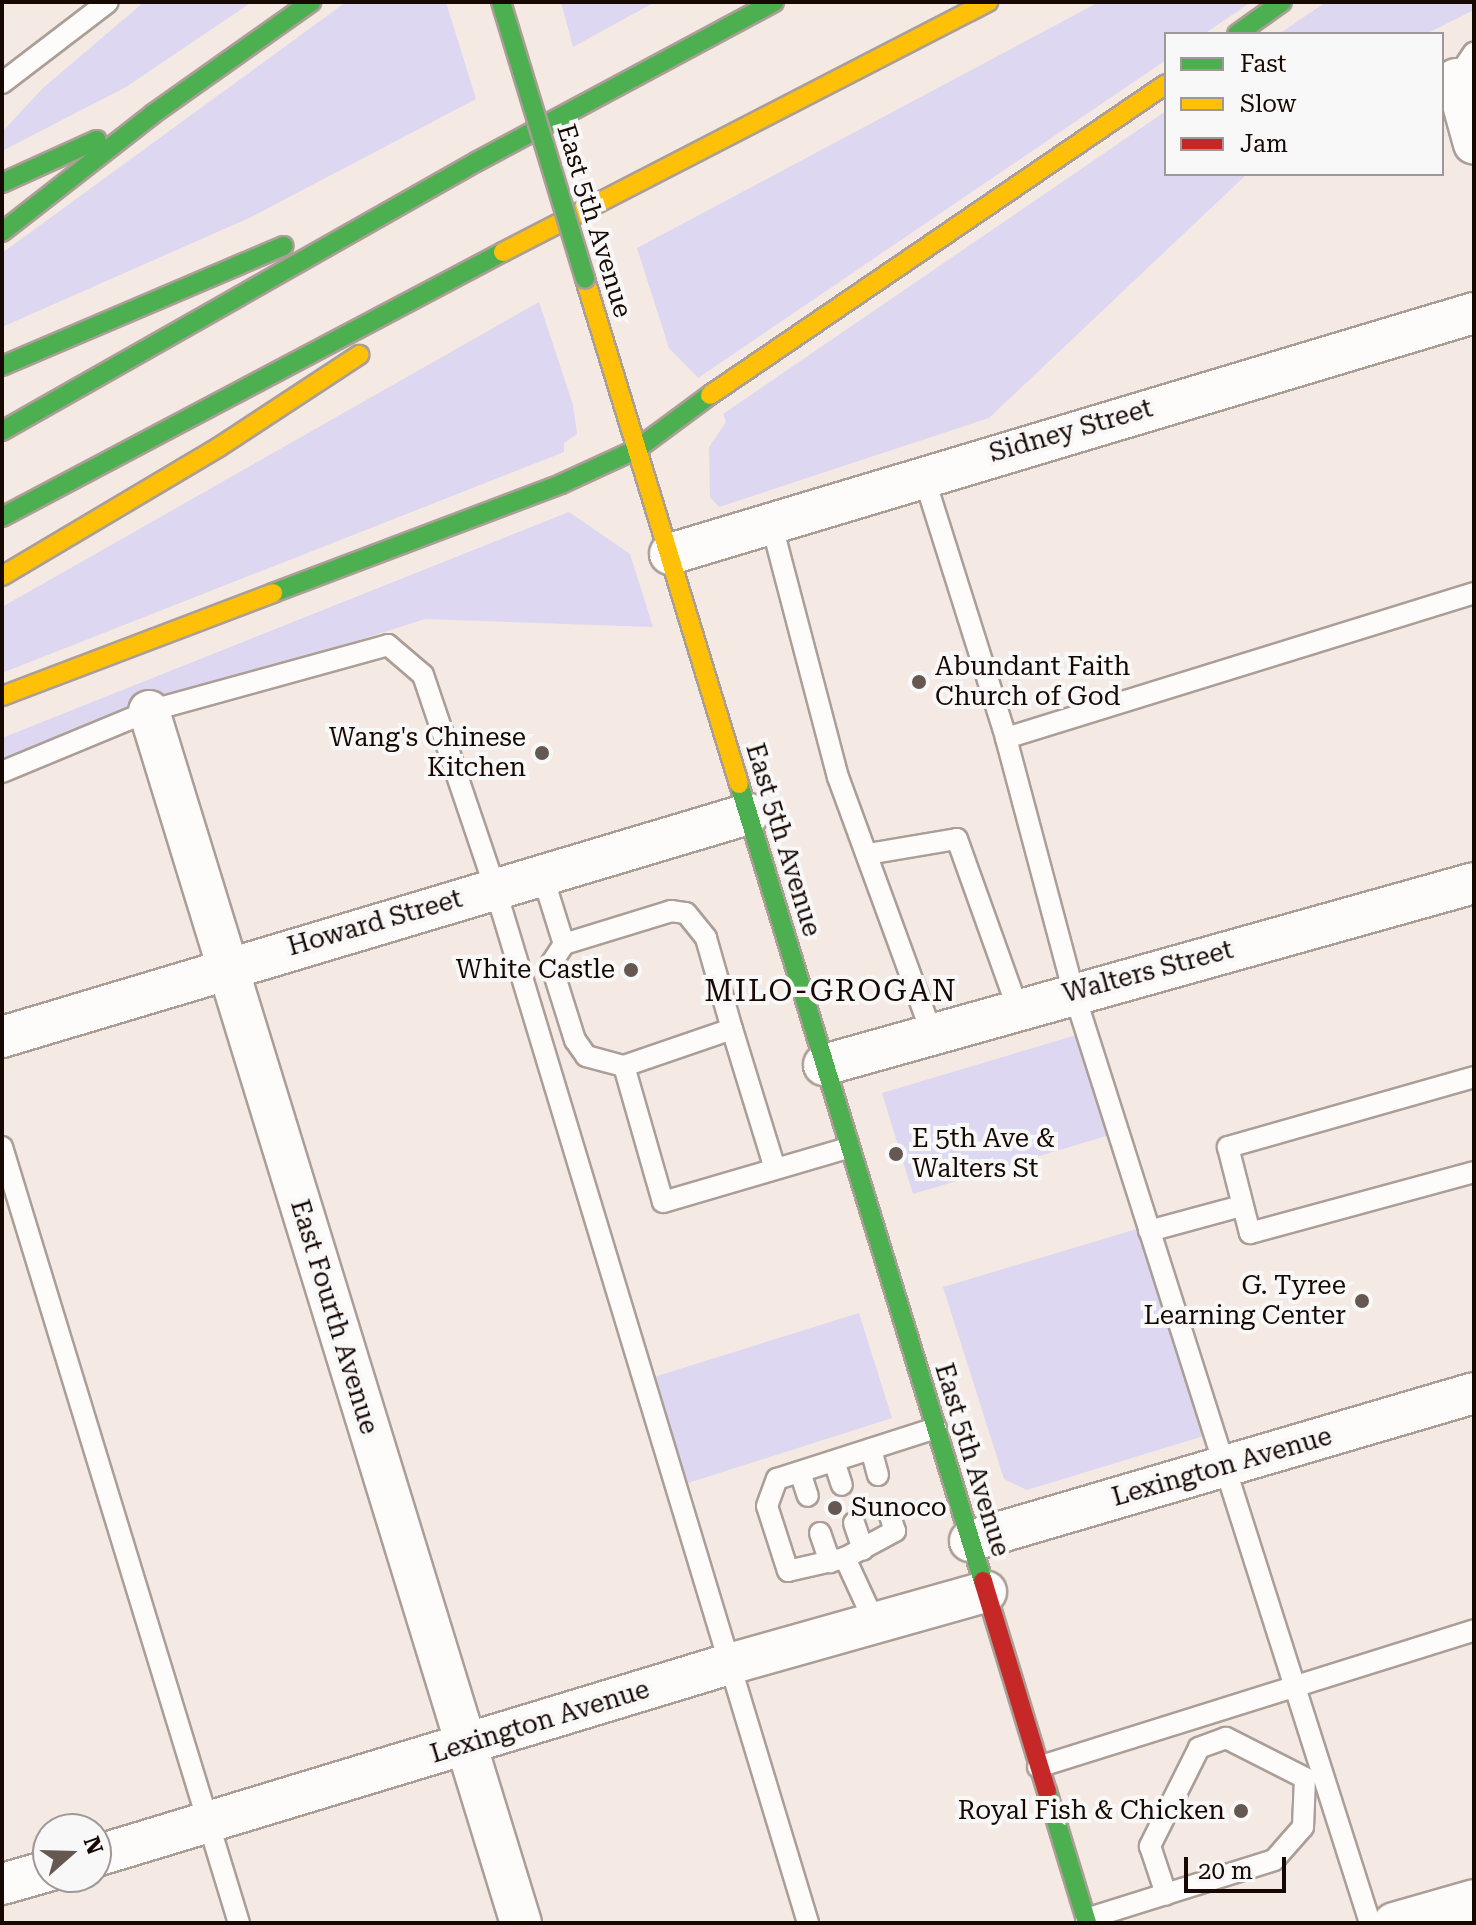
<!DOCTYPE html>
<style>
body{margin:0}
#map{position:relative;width:1476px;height:1925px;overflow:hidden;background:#f4e9e3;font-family:"Roboto Serif",serif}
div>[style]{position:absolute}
.green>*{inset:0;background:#ddd7f1}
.roads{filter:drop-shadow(2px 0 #ab9e97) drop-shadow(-2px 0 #ab9e97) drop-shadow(0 2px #ab9e97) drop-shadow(0 -2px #ab9e97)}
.lane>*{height:20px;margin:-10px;padding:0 10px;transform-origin:10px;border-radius:10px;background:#fdfcfb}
.street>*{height:40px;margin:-20px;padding:0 20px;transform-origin:20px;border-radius:20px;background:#fdfcfb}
.fast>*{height:18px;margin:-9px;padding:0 9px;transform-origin:9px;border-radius:9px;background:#4caf50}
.slow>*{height:18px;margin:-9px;padding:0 9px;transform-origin:9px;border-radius:9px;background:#ffc107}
.jam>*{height:18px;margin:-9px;padding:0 9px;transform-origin:9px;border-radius:9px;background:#c62828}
.bridges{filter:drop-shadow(2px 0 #ab9e97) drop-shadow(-2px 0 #ab9e97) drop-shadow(0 2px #ab9e97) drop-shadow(0 -2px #ab9e97)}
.fast-bridge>*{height:18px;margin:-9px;padding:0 9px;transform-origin:9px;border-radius:9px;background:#4caf50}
.dots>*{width:22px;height:22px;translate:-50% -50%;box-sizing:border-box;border:4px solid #f8f8f8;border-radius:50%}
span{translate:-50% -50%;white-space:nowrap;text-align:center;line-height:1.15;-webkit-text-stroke:8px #f8f8f8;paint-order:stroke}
.street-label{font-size:26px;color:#180802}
.poi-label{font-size:26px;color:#180802}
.left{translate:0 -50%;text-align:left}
.right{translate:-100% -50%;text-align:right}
.quarter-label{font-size:30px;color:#180802;letter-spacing:2px}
.frame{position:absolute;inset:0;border:4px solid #180802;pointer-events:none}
.legend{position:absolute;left:1164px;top:32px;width:280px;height:144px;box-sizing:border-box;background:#f8f8f8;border:2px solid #9e9896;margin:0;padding:10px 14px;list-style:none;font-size:24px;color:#180802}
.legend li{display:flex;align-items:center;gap:16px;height:40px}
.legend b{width:40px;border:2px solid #9e9896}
.north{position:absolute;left:32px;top:1813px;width:80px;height:80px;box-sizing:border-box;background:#f8f8f8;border:2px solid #9e9896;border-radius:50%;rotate:70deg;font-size:22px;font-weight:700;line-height:32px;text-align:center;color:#180802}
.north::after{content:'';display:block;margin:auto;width:28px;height:36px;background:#655751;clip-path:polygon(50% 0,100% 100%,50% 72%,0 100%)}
.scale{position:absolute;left:1184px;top:1857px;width:102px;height:36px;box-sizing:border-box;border:4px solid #180802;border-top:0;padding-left:10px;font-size:24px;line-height:28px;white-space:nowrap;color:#180802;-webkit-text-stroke:6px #f8f8f8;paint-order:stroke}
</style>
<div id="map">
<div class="green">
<i style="clip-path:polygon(144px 2px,252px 2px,126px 87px,2px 151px,2px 132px,43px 88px)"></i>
<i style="clip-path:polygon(346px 2px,446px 2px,476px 99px,249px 218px,2px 327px,2px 253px)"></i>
<i style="clip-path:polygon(561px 2px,655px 2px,573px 47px)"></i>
<i style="clip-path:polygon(1099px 2px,1251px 2px,1204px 34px,1166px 34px,1166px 60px,698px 378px,669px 348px,637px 248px)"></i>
<i style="clip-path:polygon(1326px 2px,1474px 2px,1474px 10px,1426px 34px,1279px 34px)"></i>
<i style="clip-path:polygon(1166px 111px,1166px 174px,1247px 174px,989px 418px,719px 507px,710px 497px,709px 447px,726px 422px,723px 414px)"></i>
<i style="clip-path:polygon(539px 302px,573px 405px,577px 434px,564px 443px,564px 452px,2px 673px,2px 607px)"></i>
<i style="clip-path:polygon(569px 512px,630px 554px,653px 627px,425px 619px,64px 734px,2px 761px,2px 738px)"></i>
<i style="clip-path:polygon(1083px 1033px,1113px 1134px,913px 1194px,882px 1093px)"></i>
<i style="clip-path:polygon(1140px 1228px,1207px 1435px,1027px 1490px,1004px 1479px,943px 1287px)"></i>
<i style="clip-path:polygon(859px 1313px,892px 1418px,688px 1483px,654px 1377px)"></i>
</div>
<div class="roads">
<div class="lane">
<i style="left:1456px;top:79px;width:32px;rotate:-56deg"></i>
<i style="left:2px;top:83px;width:133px;rotate:-37.4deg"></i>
<i style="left:923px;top:474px;width:277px;rotate:72.5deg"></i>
<i style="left:1006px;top:738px;width:264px;rotate:75.1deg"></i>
<i style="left:1074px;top:993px;width:976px;rotate:72.34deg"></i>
<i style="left:771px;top:522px;width:264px;rotate:75.3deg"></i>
<i style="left:838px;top:777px;width:274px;rotate:69.9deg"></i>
<i style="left:1006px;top:738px;width:490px;rotate:-17.2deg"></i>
<i style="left:2px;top:772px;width:159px;rotate:-22.5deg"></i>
<i style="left:149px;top:711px;width:248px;rotate:-15.4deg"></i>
<i style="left:388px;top:645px;width:46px;rotate:40.6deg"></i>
<i style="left:423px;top:675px;width:225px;rotate:71.3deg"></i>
<i style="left:495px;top:888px;width:1081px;rotate:73.17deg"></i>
<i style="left:868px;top:854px;width:90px;rotate:-9.6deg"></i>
<i style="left:957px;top:839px;width:181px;rotate:70.3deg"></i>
<i style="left:542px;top:874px;width:73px;rotate:72.6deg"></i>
<i style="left:564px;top:944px;width:24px;rotate:123deg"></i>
<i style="left:551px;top:964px;width:80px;rotate:72.5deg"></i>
<i style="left:575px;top:1040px;width:19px;rotate:55deg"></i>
<i style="left:586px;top:1056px;width:39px;rotate:15deg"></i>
<i style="left:624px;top:1066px;width:114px;rotate:-18.9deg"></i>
<i style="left:732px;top:1029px;width:146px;rotate:72.9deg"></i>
<i style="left:564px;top:944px;width:112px;rotate:-17.1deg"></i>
<i style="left:671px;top:911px;width:15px;rotate:8deg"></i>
<i style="left:686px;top:913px;width:32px;rotate:51deg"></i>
<i style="left:706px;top:938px;width:95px;rotate:74.1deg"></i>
<i style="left:624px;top:1066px;width:141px;rotate:74deg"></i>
<i style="left:663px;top:1202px;width:193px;rotate:-16.3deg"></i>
<i style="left:1474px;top:1077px;width:256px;rotate:164.1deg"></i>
<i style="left:1228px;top:1147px;width:89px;rotate:75.7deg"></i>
<i style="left:1250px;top:1233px;width:232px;rotate:-15.2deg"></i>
<i style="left:2px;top:1147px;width:811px;rotate:73.02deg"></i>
<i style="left:1149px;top:1231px;width:95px;rotate:-15.2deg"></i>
<i style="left:871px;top:1449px;width:27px;rotate:75deg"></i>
<i style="left:834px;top:1461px;width:25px;rotate:72deg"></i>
<i style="left:800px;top:1472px;width:25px;rotate:72deg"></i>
<i style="left:854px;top:1523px;width:28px;rotate:71deg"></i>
<i style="left:820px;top:1533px;width:31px;rotate:71deg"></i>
<i style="left:845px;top:1558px;width:57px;rotate:-28.4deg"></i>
<i style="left:895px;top:1531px;width:20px;rotate:-108deg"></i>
<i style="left:875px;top:1623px;width:72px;rotate:-114.8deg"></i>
<i style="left:845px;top:1558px;width:58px;rotate:167.2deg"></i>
<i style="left:788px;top:1571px;width:68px;rotate:-107.9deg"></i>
<i style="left:767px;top:1506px;width:29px;rotate:-70deg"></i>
<i style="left:777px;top:1479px;width:167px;rotate:-17.8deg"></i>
<i style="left:1038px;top:1767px;width:457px;rotate:-17.4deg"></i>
<i style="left:1086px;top:1919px;width:197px;rotate:-17.4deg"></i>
<i style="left:1274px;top:1860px;width:44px;rotate:-48.7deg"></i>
<i style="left:1303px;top:1827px;width:49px;rotate:-87.7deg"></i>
<i style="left:1305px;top:1778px;width:89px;rotate:-153.1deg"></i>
<i style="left:1226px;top:1738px;width:29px;rotate:160deg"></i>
<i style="left:1199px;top:1748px;width:110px;rotate:116.6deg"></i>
<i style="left:1150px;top:1846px;width:51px;rotate:71.6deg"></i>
</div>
<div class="street">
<i style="left:1456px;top:79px;width:67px;rotate:74.5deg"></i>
<i style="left:670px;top:554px;width:839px;rotate:-16.69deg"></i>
<i style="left:149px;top:711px;width:1268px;rotate:72.94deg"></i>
<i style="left:2px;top:1037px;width:779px;rotate:-16.64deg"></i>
<i style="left:824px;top:1065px;width:675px;rotate:-15.64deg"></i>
<i style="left:970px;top:1541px;width:525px;rotate:-16.36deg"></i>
<i style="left:96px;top:1856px;width:661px;rotate:-16.87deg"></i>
<i style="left:729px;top:1664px;width:267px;rotate:-15.7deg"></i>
<i style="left:2px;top:1884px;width:48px;rotate:-15.8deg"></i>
<i style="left:1394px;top:1923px;width:83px;rotate:-16deg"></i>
</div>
<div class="fast">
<i style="left:1237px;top:34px;width:55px;rotate:-35.4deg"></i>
<i style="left:2px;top:183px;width:104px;rotate:-24.4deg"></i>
<i style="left:2px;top:232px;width:192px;rotate:-38deg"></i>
<i style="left:153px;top:114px;width:194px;rotate:-35.3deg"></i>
<i style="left:2px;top:366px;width:306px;rotate:-23.1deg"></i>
<i style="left:2px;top:431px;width:545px;rotate:-29.58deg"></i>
<i style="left:476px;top:162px;width:338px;rotate:-28.2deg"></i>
<i style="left:2px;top:517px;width:567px;rotate:-27.88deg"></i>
<i style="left:273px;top:593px;width:308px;rotate:-20.7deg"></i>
<i style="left:561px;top:484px;width:84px;rotate:-24.7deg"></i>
<i style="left:637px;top:449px;width:91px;rotate:-36.5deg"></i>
<i style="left:739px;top:784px;width:834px;rotate:72.98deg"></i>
<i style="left:1047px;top:1791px;width:138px;rotate:73.1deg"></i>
</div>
<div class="slow">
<i style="left:503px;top:252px;width:546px;rotate:-27.27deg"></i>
<i style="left:585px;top:279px;width:528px;rotate:73.04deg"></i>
<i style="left:710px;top:395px;width:552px;rotate:-34.29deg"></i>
<i style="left:2px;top:576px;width:252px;rotate:-30.7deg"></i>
<i style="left:219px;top:447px;width:168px;rotate:-33.3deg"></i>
<i style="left:2px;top:696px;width:290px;rotate:-20.8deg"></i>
</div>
<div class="jam">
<i style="left:983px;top:1581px;width:220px;rotate:73.1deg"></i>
</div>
</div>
<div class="bridges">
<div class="fast-bridge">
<i style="left:501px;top:2px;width:289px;rotate:73.1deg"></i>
</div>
</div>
<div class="dots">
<i style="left:919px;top:682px;background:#655751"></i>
<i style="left:542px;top:753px;background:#655751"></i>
<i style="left:631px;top:970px;background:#655751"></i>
<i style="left:896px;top:1154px;background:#655751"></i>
<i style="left:1362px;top:1301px;background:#655751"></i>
<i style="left:835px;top:1508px;background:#655751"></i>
<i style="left:1241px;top:1811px;background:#655751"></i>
</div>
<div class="street-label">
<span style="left:594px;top:221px;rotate:73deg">East 5th Avenue</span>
<span style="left:1071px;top:431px;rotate:-16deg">Sidney Street</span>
<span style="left:783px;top:840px;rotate:73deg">East 5th Avenue</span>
<span style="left:375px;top:923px;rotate:-16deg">Howard Street</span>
<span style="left:1148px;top:972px;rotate:-15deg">Walters Street</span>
<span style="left:334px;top:1317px;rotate:73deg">East Fourth Avenue</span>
<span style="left:972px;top:1460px;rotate:73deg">East 5th Avenue</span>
<span style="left:1222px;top:1467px;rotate:-16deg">Lexington Avenue</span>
<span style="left:540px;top:1722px;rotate:-17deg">Lexington Avenue</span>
</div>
<div class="poi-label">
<span class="left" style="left:935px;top:682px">Abundant Faith<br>Church of God</span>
<span class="right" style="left:526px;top:753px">Wang's Chinese<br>Kitchen</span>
<span class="right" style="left:615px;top:970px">White Castle</span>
<span class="left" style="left:912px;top:1154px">E 5th Ave &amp;<br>Walters St</span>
<span class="right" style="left:1346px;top:1301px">G. Tyree<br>Learning Center</span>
<span class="left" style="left:851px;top:1508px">Sunoco</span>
<span class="right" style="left:1225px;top:1811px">Royal Fish &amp; Chicken</span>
</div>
<div class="quarter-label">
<span style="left:831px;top:991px">MILO-GROGAN</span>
</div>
<div class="frame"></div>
<ul class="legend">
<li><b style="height:10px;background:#4caf50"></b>Fast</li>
<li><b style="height:10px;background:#ffc107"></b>Slow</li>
<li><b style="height:10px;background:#c62828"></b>Jam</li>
</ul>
<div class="north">N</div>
<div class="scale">20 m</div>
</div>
